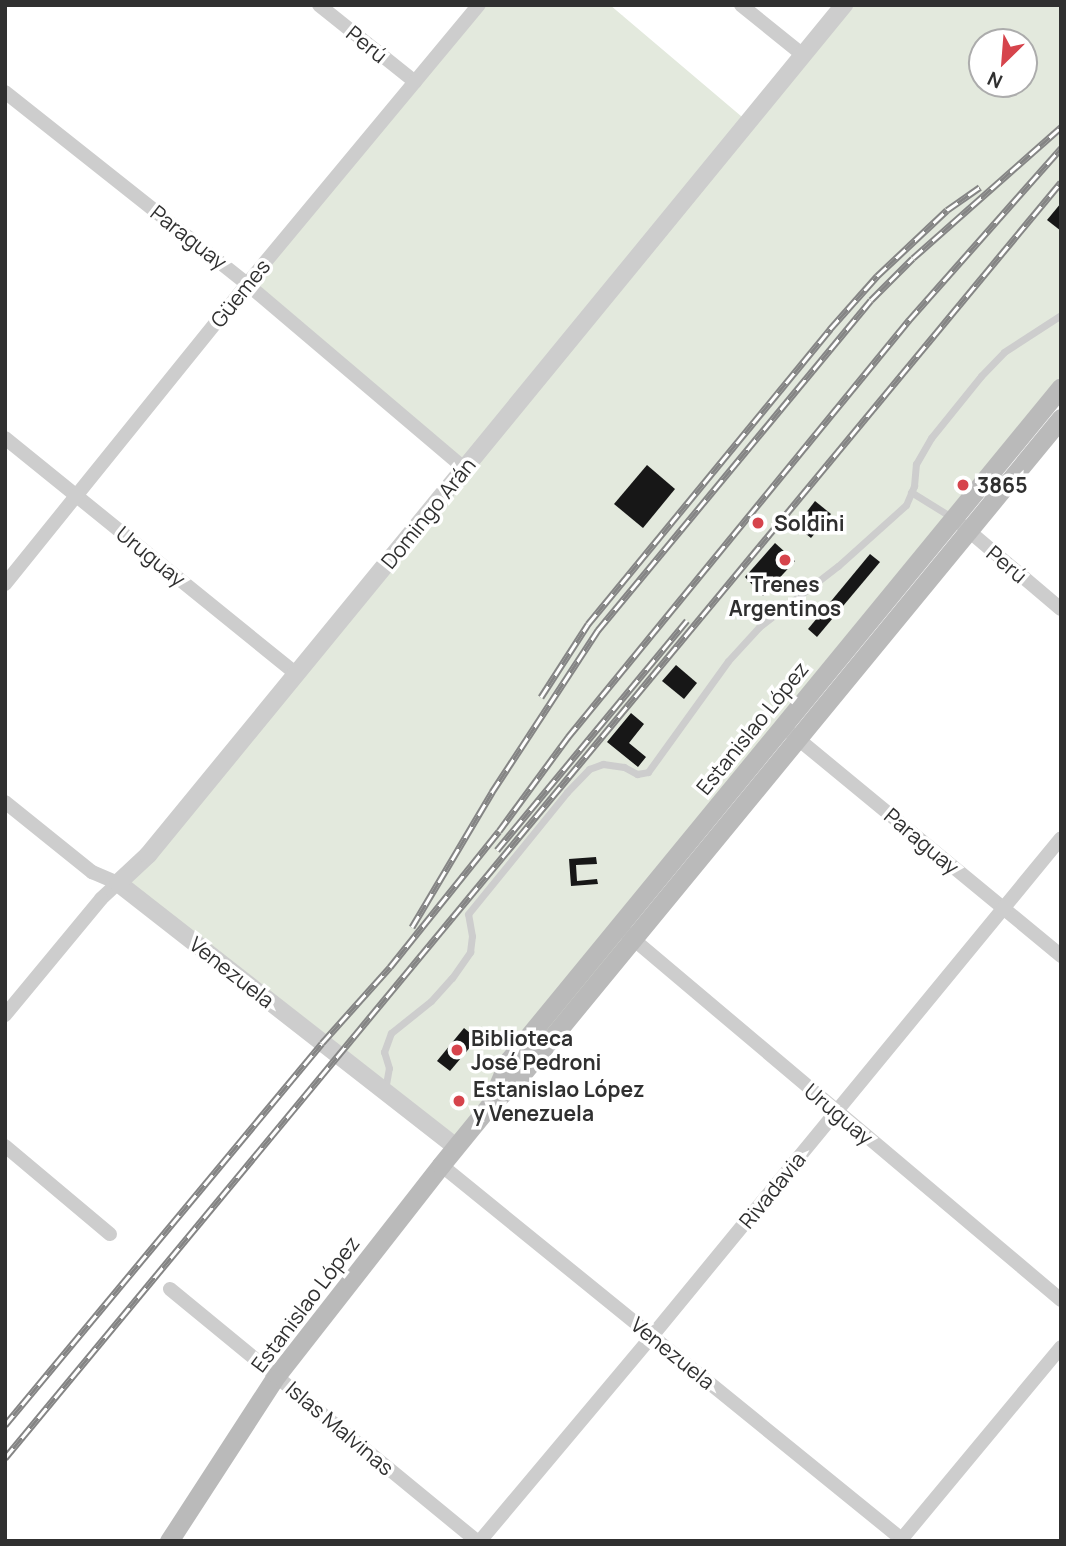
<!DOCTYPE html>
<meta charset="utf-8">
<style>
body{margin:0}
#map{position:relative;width:1066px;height:1546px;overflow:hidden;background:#fff;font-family:Manrope,sans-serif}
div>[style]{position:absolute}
.green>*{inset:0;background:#e3e9dd}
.building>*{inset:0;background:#171717}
.service>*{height:7px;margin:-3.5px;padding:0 3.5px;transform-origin:3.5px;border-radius:3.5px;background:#cdcdcd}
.minor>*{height:14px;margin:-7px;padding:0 7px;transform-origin:7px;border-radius:7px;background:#cdcdcd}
.tertiary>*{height:18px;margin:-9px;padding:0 9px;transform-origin:9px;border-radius:9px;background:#cdcdcd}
.secondary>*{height:19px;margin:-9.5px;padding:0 9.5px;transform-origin:9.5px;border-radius:9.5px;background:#bababa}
.rail>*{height:7px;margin-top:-3.5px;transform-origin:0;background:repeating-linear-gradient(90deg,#fff 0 13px,#858585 0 26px);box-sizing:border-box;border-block:2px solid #858585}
.dots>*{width:19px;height:19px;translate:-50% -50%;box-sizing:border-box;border:4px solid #fff;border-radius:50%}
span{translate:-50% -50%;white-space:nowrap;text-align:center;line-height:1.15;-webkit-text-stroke:7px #fff;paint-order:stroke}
.street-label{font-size:21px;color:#303030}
.poi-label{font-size:21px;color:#303030;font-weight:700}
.left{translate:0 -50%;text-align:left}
.frame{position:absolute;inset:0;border:7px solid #303030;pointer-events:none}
.north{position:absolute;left:968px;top:28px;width:70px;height:70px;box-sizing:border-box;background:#fff;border:2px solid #acacac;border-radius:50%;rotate:205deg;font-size:19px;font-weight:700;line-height:28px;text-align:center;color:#303030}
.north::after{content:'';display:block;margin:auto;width:24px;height:32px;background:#d6444c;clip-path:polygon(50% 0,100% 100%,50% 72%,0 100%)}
</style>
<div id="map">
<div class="green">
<i style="clip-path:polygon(evenodd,479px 5px,610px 5px,748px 122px,844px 5px,1061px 5px,1061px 387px,456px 1147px,118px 883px,464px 469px,247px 284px,479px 5px,982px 42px,1024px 42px,1024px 84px,982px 84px,982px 42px)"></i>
</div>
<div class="building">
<i style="clip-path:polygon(1061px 203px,1061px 231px,1047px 220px)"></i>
<i style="clip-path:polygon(647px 465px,675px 489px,643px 528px,614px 504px)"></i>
<i style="clip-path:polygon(815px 501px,831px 514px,811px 538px,796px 526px)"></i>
<i style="clip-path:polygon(775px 543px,795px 561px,763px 596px,745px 577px)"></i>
<i style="clip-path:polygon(870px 554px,880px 562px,817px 637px,808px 629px)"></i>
<i style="clip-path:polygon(676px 665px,697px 683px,684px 699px,662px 681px)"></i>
<i style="clip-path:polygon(631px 713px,644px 724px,629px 743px,646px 757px,638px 767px,607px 742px)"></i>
<i style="clip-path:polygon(596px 857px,597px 864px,576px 865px,577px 881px,597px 879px,598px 884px,571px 886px,569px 859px)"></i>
<i style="clip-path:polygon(464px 1028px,477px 1039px,450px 1071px,437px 1061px)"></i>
</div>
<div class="service">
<i style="left:911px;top:492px;width:49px;rotate:31.8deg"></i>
<i style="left:385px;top:1090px;width:22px;rotate:-80deg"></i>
<i style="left:389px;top:1068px;width:17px;rotate:-107deg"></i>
<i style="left:384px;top:1052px;width:20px;rotate:-70deg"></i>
<i style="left:391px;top:1033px;width:51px;rotate:-38.7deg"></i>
<i style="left:431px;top:1001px;width:31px;rotate:-48deg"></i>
<i style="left:452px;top:978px;width:32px;rotate:-55deg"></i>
<i style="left:470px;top:952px;width:16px;rotate:-83deg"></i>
<i style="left:472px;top:936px;width:22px;rotate:-100deg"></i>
<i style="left:468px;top:914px;width:157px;rotate:-50.9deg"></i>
<i style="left:567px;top:792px;width:32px;rotate:-46deg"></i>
<i style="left:589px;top:769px;width:15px;rotate:-20deg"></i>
<i style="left:603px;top:764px;width:21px;rotate:8deg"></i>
<i style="left:624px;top:767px;width:15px;rotate:28deg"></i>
<i style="left:637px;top:774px;width:11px;rotate:-10deg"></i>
<i style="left:648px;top:772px;width:137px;rotate:-54.2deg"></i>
<i style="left:728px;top:661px;width:46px;rotate:-47.6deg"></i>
<i style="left:759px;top:627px;width:100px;rotate:-37.7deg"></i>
<i style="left:838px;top:566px;width:91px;rotate:-41.9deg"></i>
<i style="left:906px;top:505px;width:21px;rotate:-67deg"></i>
<i style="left:914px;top:486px;width:22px;rotate:-85deg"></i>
<i style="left:916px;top:464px;width:30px;rotate:-60deg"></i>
<i style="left:931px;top:438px;width:80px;rotate:-51.1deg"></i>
<i style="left:981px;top:376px;width:33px;rotate:-46deg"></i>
<i style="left:1004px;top:352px;width:68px;rotate:-33deg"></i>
</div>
<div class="minor">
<i style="left:319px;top:5px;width:123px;rotate:38.7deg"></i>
<i style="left:741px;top:5px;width:80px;rotate:38.9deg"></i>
<i style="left:5px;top:92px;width:309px;rotate:38.4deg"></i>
<i style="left:247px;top:284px;width:286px;rotate:40.3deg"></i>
<i style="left:5px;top:438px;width:375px;rotate:39deg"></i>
<i style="left:963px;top:526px;width:128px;rotate:40.3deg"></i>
<i style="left:5px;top:584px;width:385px;rotate:-51.1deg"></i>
<i style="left:247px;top:284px;width:363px;rotate:-50.3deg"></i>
<i style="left:792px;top:734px;width:349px;rotate:39.5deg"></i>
<i style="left:5px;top:802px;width:112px;rotate:38.8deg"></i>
<i style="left:92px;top:872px;width:28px;rotate:23deg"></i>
<i style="left:118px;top:883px;width:23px;rotate:137deg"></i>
<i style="left:101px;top:899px;width:151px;rotate:129.6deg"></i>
<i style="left:626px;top:933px;width:569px;rotate:40.15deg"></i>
<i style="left:5px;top:1146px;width:137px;rotate:40deg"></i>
<i style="left:441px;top:1165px;width:596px;rotate:39.08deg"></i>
<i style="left:170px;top:1289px;width:397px;rotate:39.4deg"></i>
<i style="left:480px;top:1541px;width:268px;rotate:-50deg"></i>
<i style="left:652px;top:1336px;width:644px;rotate:-50.6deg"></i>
<i style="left:900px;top:1541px;width:252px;rotate:-50.3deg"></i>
</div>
<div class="tertiary">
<i style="left:456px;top:1147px;width:429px;rotate:-142deg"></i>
<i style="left:118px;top:883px;width:41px;rotate:-43deg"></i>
<i style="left:148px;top:855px;width:1099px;rotate:-50.69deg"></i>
</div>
<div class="secondary">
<i style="left:493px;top:1097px;width:40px;rotate:-66.6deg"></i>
<i style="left:509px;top:1060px;width:870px;rotate:-50.64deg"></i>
<i style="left:169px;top:1541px;width:198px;rotate:-57deg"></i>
<i style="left:277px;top:1375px;width:266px;rotate:-52deg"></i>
<i style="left:441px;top:1165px;width:77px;rotate:-50.8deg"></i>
<i style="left:490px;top:1105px;width:37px;rotate:-43deg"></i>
<i style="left:517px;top:1080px;width:857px;rotate:-50.59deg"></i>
</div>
<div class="rail">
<i style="left:541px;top:697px;width:87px;rotate:-57.2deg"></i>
<i style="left:588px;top:624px;width:382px;rotate:-50.6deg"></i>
<i style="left:830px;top:329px;width:71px;rotate:-48.4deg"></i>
<i style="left:877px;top:276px;width:96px;rotate:-43.3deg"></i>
<i style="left:947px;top:210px;width:40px;rotate:-34.9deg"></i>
<i style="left:497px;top:850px;width:298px;rotate:-50.4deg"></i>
<i style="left:412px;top:927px;width:157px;rotate:-59.3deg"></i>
<i style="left:492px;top:792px;width:194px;rotate:-56.8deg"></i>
<i style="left:598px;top:630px;width:428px;rotate:-50.4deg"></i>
<i style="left:871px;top:300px;width:59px;rotate:-45deg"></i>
<i style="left:913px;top:258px;width:198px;rotate:-41.5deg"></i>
<i style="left:5px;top:1425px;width:496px;rotate:-50.3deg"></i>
<i style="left:322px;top:1043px;width:102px;rotate:-48.2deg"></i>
<i style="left:390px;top:967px;width:174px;rotate:-51.3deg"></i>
<i style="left:499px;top:831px;width:117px;rotate:-53.7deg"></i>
<i style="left:568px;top:737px;width:539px;rotate:-50.73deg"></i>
<i style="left:909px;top:320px;width:230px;rotate:-48.5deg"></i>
<i style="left:5px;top:1458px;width:1656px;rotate:-50.39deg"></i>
</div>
<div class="dots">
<i style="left:963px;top:485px;background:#d6444c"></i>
<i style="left:758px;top:523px;background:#d6444c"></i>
<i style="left:785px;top:560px;background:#d6444c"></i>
<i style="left:457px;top:1050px;background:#d6444c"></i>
<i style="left:459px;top:1101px;background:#d6444c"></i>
</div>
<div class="street-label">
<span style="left:367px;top:44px;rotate:39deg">Perú</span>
<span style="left:189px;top:237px;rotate:38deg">Paraguay</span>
<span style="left:240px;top:293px;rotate:-51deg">Güemes</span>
<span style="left:428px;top:513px;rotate:-51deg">Domingo Arán</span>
<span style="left:151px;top:556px;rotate:39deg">Uruguay</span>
<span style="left:1007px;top:564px;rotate:40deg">Perú</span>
<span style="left:752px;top:728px;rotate:-51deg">Estanislao López</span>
<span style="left:922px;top:841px;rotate:40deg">Paraguay</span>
<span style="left:232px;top:972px;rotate:38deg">Venezuela</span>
<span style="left:839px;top:1114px;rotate:40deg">Uruguay</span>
<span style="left:772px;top:1190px;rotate:-51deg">Rivadavia</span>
<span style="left:305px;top:1304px;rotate:-53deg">Estanislao López</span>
<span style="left:673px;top:1353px;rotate:39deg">Venezuela</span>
<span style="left:340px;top:1428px;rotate:40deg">Islas Malvinas</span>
</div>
<div class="poi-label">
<span class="left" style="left:977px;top:485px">3865</span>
<span class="left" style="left:774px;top:523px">Soldini</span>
<span style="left:785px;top:596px">Trenes<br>Argentinos</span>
<span class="left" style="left:471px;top:1050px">Biblioteca<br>José Pedroni</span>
<span class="left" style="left:473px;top:1101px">Estanislao López<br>y Venezuela</span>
</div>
<div class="frame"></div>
<div class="north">N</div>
</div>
